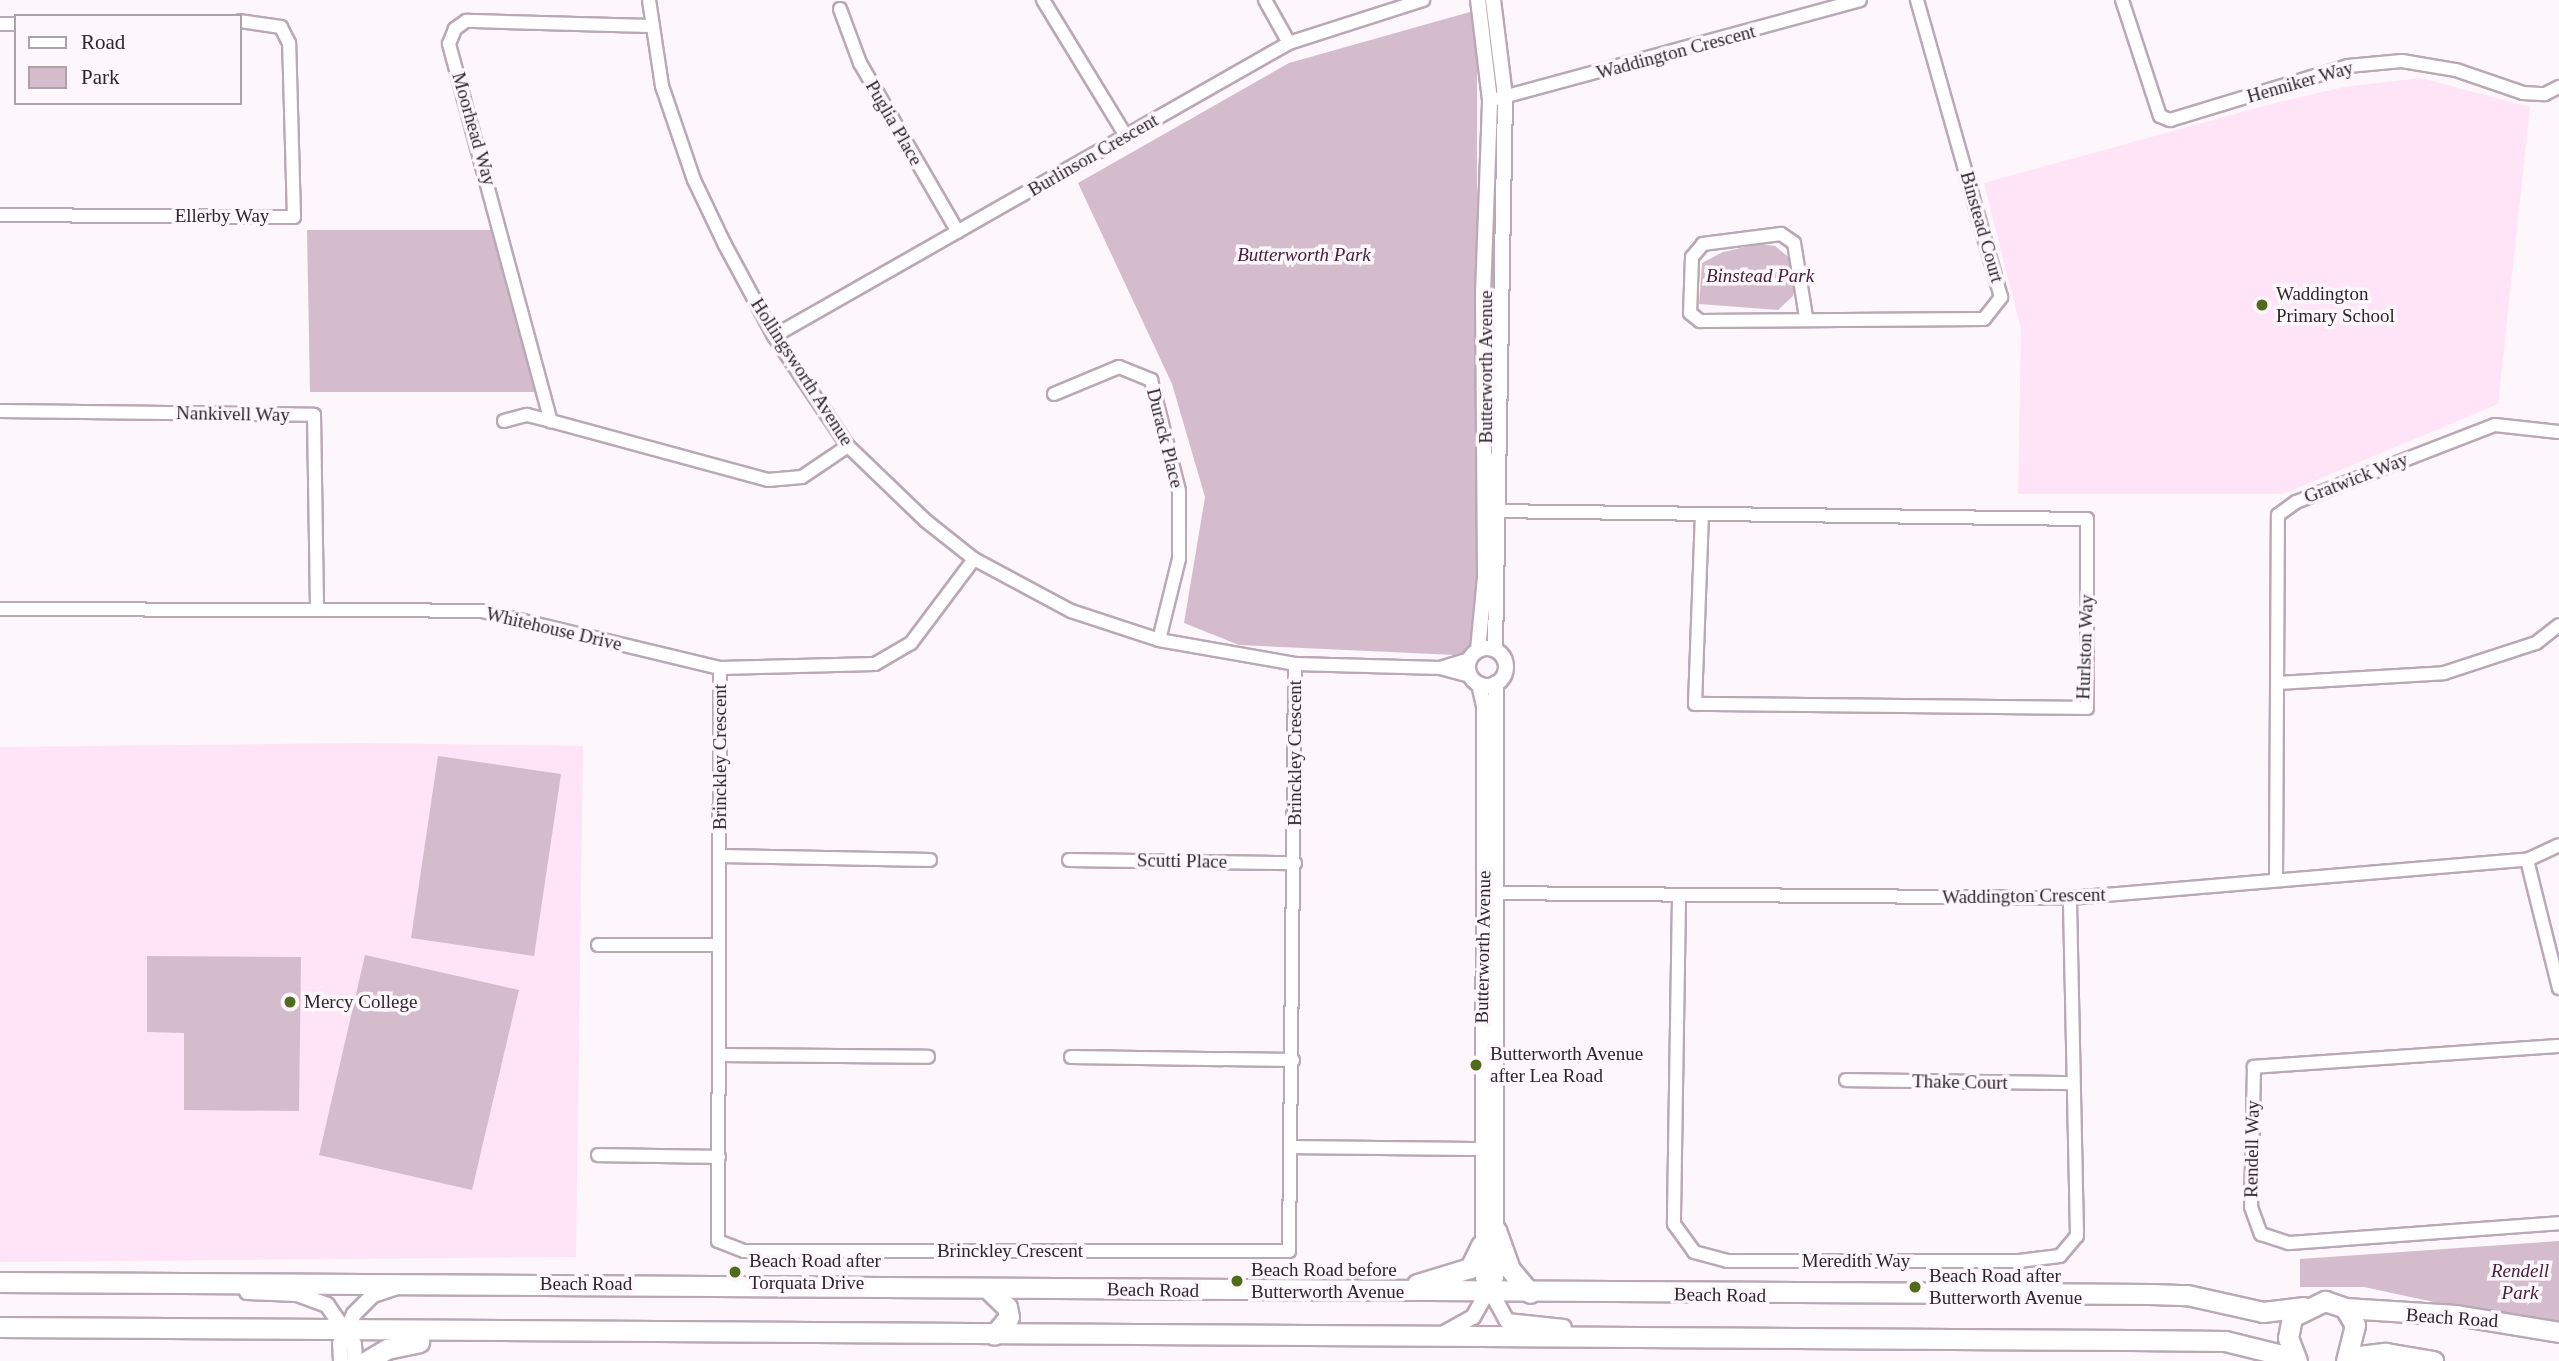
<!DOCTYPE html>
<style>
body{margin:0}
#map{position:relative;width:2559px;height:1361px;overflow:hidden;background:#fdf6fb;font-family:Georgia,serif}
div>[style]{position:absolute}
.built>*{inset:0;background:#fee4f6}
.green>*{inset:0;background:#d4bccd}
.roads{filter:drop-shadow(2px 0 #baa9b5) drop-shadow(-2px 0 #baa9b5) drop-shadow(0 2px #baa9b5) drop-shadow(0 -2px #baa9b5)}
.minor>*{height:12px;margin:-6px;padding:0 6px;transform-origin:6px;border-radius:6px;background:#fff}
.tertiary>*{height:14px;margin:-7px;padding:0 7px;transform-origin:7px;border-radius:7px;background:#fff}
.tertiary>.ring{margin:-7px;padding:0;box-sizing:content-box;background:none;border:14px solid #fff;border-radius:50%}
.primary>*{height:19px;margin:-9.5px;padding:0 9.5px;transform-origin:9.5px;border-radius:9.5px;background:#fff}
.dots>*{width:19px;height:19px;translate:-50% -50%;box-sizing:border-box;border:4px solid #fdf6fb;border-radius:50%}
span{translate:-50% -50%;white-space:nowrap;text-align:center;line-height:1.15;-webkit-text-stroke:7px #fdf6fb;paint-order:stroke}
.street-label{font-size:19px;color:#2d272b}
.park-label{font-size:19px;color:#46203e;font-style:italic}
.poi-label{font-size:19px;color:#2d272b}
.left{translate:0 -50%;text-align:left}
.legend{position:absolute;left:14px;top:14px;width:228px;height:91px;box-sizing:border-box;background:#fdf6fb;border:2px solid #aaa3a8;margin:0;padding:9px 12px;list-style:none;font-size:21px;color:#2d272b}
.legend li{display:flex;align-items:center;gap:14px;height:35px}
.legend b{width:35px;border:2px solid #aaa3a8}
</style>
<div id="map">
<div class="built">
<i style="clip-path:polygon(2421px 78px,2530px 107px,2498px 404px,2283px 494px,2018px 494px,2021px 329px,1984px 183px,2275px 103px,2344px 87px)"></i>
<i style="clip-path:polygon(361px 743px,583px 746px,576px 1257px,0 1262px,0 747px)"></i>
</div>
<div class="green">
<i style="clip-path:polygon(1477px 10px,1477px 656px,1239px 645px,1184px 623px,1205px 497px,1172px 384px,1078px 183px,1289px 63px)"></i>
<i style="clip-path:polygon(307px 230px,492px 230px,535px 392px,310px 392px)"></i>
<i style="clip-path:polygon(1759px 244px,1775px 246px,1791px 259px,1797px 281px,1793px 296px,1778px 310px,1699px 304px,1702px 263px,1723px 252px)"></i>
<i style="clip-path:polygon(438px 756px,561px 774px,534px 956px,411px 938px)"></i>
<i style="clip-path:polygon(365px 955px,519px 990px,472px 1190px,319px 1155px)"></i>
<i style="clip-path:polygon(147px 956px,301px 957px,299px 1111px,184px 1110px,184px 1033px,147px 1032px)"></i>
<i style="clip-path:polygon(2559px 1241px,2559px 1329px,2364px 1287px,2300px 1287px,2300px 1259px)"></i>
</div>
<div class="roads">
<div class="minor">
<i style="left:649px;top:0;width:87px;rotate:81.4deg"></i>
<i style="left:662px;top:86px;width:99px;rotate:71.2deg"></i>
<i style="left:694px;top:180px;width:72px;rotate:64.5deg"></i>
<i style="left:725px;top:245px;width:103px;rotate:61.7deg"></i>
<i style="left:774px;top:336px;width:133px;rotate:56.1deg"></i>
<i style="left:848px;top:446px;width:108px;rotate:43.9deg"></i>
<i style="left:926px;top:521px;width:61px;rotate:38.4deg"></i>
<i style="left:974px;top:559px;width:110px;rotate:28.2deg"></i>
<i style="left:1071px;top:611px;width:93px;rotate:18.2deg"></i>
<i style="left:1159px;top:640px;width:138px;rotate:10deg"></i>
<i style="left:1295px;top:664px;width:145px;rotate:1.6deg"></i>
<i style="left:1440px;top:668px;width:31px;rotate:15deg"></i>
<i style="left:1043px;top:0;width:159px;rotate:58.6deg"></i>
<i style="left:1265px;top:0;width:49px;rotate:60.8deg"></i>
<i style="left:2122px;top:0;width:122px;rotate:71.9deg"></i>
<i style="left:2160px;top:116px;width:11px;rotate:22deg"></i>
<i style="left:2170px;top:120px;width:186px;rotate:-16.9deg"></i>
<i style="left:2348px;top:66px;width:54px;rotate:-5.3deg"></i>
<i style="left:2402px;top:61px;width:55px;rotate:9.5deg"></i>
<i style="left:2456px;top:70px;width:71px;rotate:18.9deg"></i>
<i style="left:2523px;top:93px;width:22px;rotate:3deg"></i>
<i style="left:2545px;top:94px;width:16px;rotate:-27deg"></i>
<i style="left:840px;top:9px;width:58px;rotate:69.7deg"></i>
<i style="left:860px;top:63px;width:195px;rotate:59.9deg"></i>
<i style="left:0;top:24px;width:16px"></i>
<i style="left:650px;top:26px;width:184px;rotate:-178.4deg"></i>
<i style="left:466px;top:21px;width:14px;rotate:144deg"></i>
<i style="left:455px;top:29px;width:16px;rotate:112deg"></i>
<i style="left:449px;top:44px;width:391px;rotate:74.9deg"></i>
<i style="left:551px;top:421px;width:225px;rotate:15.2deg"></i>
<i style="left:768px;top:480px;width:34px;rotate:-5deg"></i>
<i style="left:802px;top:477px;width:55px;rotate:-34deg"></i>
<i style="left:1496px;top:99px;width:377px;rotate:-15.2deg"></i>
<i style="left:0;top:215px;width:294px;rotate:0.4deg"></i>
<i style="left:294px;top:217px;width:174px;rotate:-91.6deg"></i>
<i style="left:289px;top:43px;width:18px;rotate:-117deg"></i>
<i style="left:281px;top:27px;width:41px;rotate:-171.7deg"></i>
<i style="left:1806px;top:317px;width:75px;rotate:-99.2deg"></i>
<i style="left:1794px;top:243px;width:16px;rotate:-145deg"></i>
<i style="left:1781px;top:234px;width:79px;rotate:172.7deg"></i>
<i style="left:1703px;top:244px;width:17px;rotate:130deg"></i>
<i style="left:1692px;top:257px;width:56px;rotate:92deg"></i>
<i style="left:1690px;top:313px;width:13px;rotate:39deg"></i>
<i style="left:1700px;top:321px;width:284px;rotate:-0.4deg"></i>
<i style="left:1984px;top:319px;width:28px;rotate:-52deg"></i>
<i style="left:2001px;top:297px;width:309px;rotate:-105.8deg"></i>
<i style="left:774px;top:336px;width:593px;rotate:-29.64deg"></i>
<i style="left:1289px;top:43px;width:141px;rotate:-17.8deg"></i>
<i style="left:1054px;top:394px;width:70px;rotate:-22.6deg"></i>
<i style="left:1119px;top:367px;width:35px;rotate:22deg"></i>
<i style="left:1151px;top:380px;width:114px;rotate:75.8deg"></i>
<i style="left:1179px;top:491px;width:68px;rotate:90deg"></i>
<i style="left:1179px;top:559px;width:83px;rotate:103.9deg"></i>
<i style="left:0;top:411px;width:314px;rotate:0.7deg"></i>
<i style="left:314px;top:415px;width:195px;rotate:89.1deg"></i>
<i style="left:504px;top:421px;width:24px;rotate:-15deg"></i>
<i style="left:527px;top:415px;width:25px;rotate:14deg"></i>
<i style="left:1490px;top:511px;width:597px;rotate:0.77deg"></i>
<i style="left:2087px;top:519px;width:189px;rotate:90deg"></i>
<i style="left:2087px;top:708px;width:392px;rotate:-179.4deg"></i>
<i style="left:1695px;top:704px;width:190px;rotate:-87.9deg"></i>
<i style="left:0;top:609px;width:482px;rotate:0.2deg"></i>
<i style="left:482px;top:611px;width:245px;rotate:13.5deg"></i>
<i style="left:720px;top:668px;width:155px;rotate:-1.5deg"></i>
<i style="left:875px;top:664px;width:42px;rotate:-30.3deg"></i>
<i style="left:911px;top:643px;width:105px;rotate:-53.1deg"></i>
<i style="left:720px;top:668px;width:573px;rotate:90.2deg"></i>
<i style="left:718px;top:1241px;width:28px;rotate:21deg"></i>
<i style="left:744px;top:1251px;width:545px"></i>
<i style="left:1289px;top:1251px;width:587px;rotate:-89.41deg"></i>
<i style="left:1440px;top:668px;width:30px;rotate:-17deg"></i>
<i style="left:2278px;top:683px;width:166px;rotate:-3.4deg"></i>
<i style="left:2444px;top:673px;width:97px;rotate:-18.1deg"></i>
<i style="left:2536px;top:643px;width:29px;rotate:-38deg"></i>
<i style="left:720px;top:856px;width:210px;rotate:1.1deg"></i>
<i style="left:1069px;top:860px;width:226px;rotate:0.8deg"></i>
<i style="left:2527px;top:860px;width:132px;rotate:76deg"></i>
<i style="left:2276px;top:880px;width:365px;rotate:-89.7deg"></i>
<i style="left:2278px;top:515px;width:22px;rotate:-36deg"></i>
<i style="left:2296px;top:502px;width:213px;rotate:-21.2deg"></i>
<i style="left:2495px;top:425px;width:64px;rotate:6.2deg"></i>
<i style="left:1487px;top:893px;width:583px;rotate:0.49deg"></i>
<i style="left:2070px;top:898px;width:459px;rotate:-4.8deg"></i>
<i style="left:2527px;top:860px;width:35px;rotate:-25deg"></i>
<i style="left:1679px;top:898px;width:326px;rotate:90.9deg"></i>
<i style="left:1674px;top:1224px;width:34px;rotate:54deg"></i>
<i style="left:1694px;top:1252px;width:34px;rotate:15deg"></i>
<i style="left:1727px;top:1261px;width:292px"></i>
<i style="left:2019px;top:1261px;width:41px;rotate:-7deg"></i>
<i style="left:2060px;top:1256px;width:26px;rotate:-50deg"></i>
<i style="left:2077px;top:1236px;width:338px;rotate:-91.2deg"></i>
<i style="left:598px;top:945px;width:121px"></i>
<i style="left:2559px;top:1046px;width:306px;rotate:176.1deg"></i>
<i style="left:2254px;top:1067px;width:140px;rotate:91.2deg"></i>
<i style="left:2251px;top:1207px;width:29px;rotate:70deg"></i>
<i style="left:2261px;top:1234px;width:29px;rotate:18deg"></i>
<i style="left:2289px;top:1243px;width:271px;rotate:-4.2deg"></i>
<i style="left:719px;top:1055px;width:209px;rotate:0.5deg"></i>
<i style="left:1071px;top:1057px;width:222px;rotate:0.8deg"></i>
<i style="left:1846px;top:1080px;width:227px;rotate:0.8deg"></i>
<i style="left:1292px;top:1147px;width:200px;rotate:0.6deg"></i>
<i style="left:598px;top:1155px;width:121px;rotate:0.9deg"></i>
</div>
<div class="tertiary">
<i style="left:1493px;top:0;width:98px;rotate:82.9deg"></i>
<i style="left:1505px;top:97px;width:552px;rotate:91.04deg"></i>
<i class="ring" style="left:1468px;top:648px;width:24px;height:24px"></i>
<i style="left:1478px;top:650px;width:73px;rotate:-84.5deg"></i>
<i style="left:1485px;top:577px;width:283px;rotate:-90.4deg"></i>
<i style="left:1483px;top:294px;width:194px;rotate:-87.9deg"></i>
<i style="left:1490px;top:100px;width:101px;rotate:-96.8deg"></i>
<i style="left:1479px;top:684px;width:23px;rotate:77deg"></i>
<i style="left:1484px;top:706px;width:571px;rotate:90.1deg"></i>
<i style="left:1483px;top:1277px;width:50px;rotate:61.4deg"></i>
<i style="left:1507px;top:1321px;width:57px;rotate:6deg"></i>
<i style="left:247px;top:1292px;width:50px;rotate:2.3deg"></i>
<i style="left:297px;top:1294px;width:32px;rotate:20deg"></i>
<i style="left:327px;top:1305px;width:47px;rotate:55.3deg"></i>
<i style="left:354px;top:1344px;width:17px;rotate:87deg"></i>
<i style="left:1444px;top:1333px;width:33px;rotate:-29deg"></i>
<i style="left:1473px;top:1317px;width:46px;rotate:-60.1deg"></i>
<i style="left:1496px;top:1277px;width:594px;rotate:-90deg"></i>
<i style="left:341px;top:1361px;width:17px;rotate:-93deg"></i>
<i style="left:340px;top:1344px;width:33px;rotate:-65deg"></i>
<i style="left:354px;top:1314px;width:27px;rotate:-45deg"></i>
<i style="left:373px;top:1295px;width:22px;rotate:-18deg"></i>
</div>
<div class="primary">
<i style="left:1496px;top:1230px;width:41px;rotate:70.3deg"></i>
<i style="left:1510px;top:1269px;width:31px;rotate:50deg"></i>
<i style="left:0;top:1282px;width:2150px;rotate:0.32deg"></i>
<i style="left:2150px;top:1294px;width:37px;rotate:2deg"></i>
<i style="left:2187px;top:1295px;width:78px;rotate:12.6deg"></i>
<i style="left:2263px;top:1312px;width:40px;rotate:-7.1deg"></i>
<i style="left:1417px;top:1284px;width:55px;rotate:-16.8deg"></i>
<i style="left:1470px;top:1268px;width:25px;rotate:-64deg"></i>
<i style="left:987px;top:1288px;width:28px;rotate:44deg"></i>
<i style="left:1007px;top:1307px;width:10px;rotate:79deg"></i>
<i style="left:1009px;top:1317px;width:23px;rotate:130deg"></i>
<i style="left:2345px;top:1308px;width:111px;rotate:3.6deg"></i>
<i style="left:2456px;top:1315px;width:104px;rotate:9.4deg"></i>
<i style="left:0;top:1327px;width:2131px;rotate:0.35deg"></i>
<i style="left:2131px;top:1340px;width:94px;rotate:0.6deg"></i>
<i style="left:2225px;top:1341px;width:71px;rotate:13.8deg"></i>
<i style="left:2351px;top:1357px;width:35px;rotate:-7deg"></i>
<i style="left:2386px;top:1353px;width:48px;rotate:9.7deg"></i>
<i style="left:367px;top:1361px;width:23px;rotate:-31deg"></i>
<i style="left:387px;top:1349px;width:33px;rotate:-12deg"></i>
<i style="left:2297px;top:1361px;width:25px;rotate:-111deg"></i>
<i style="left:2288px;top:1338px;width:21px;rotate:-79deg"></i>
<i style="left:2292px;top:1317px;width:37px;rotate:-26deg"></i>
<i style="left:2325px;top:1301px;width:21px;rotate:19deg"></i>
<i style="left:2345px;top:1308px;width:20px;rotate:60deg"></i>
<i style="left:2355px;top:1325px;width:37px;rotate:104deg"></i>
</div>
</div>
<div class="dots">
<i style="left:2262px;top:305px;background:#516b1d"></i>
<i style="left:290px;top:1002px;background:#516b1d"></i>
<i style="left:1476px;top:1065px;background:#516b1d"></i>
<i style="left:735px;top:1272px;background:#516b1d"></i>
<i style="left:1237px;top:1281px;background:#516b1d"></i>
<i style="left:1915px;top:1287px;background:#516b1d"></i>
</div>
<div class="street-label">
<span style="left:1676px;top:52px;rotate:-15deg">Waddington Crescent</span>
<span style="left:2300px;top:82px;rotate:-16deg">Henniker Way</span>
<span style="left:894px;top:123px;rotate:60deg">Puglia Place</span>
<span style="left:474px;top:129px;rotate:74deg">Moorhead Way</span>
<span style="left:1093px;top:155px;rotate:-30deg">Burlinson Crescent</span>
<span style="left:222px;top:216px">Ellerby Way</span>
<span style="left:1982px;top:227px;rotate:74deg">Binstead Court</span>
<span style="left:1486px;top:367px;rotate:-90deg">Butterworth Avenue</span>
<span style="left:802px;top:372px;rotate:57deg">Hollingsworth Avenue</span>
<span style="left:233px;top:414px;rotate:1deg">Nankivell Way</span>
<span style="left:1165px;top:438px;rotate:76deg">Durack Place</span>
<span style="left:2356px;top:478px;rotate:-21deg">Gratwick Way</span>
<span style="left:554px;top:629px;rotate:13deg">Whitehouse Drive</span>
<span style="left:2085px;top:647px;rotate:-88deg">Hurlston Way</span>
<span style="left:1295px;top:753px;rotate:-90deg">Brinckley Crescent</span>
<span style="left:720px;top:757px;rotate:-90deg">Brinckley Crescent</span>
<span style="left:1182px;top:861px;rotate:1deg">Scutti Place</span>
<span style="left:2024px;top:896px;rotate:-1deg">Waddington Crescent</span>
<span style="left:1483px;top:947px;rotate:-89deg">Butterworth Avenue</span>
<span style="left:1960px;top:1082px;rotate:1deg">Thake Court</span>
<span style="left:2252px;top:1149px;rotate:-89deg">Rendell Way</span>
<span style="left:1010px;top:1251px">Brinckley Crescent</span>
<span style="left:1856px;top:1261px">Meredith Way</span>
<span style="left:586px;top:1284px">Beach Road</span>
<span style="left:1153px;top:1290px;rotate:1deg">Beach Road</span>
<span style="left:1720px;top:1295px;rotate:1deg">Beach Road</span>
<span style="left:2452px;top:1318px;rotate:4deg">Beach Road</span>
</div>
<div class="park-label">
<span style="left:1304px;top:255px">Butterworth Park</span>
<span style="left:1760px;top:276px">Binstead Park</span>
<span style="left:2520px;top:1282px">Rendell<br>Park</span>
</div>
<div class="poi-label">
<span class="left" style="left:2276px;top:305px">Waddington<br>Primary School</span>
<span class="left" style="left:304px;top:1002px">Mercy College</span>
<span class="left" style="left:1490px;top:1065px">Butterworth Avenue<br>after Lea Road</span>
<span class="left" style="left:749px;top:1272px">Beach Road after<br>Torquata Drive</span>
<span class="left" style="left:1251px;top:1281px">Beach Road before<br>Butterworth Avenue</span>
<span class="left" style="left:1929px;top:1287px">Beach Road after<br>Butterworth Avenue</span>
</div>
<ul class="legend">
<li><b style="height:9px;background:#fff"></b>Road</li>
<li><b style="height:19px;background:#d4bccd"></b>Park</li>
</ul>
</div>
